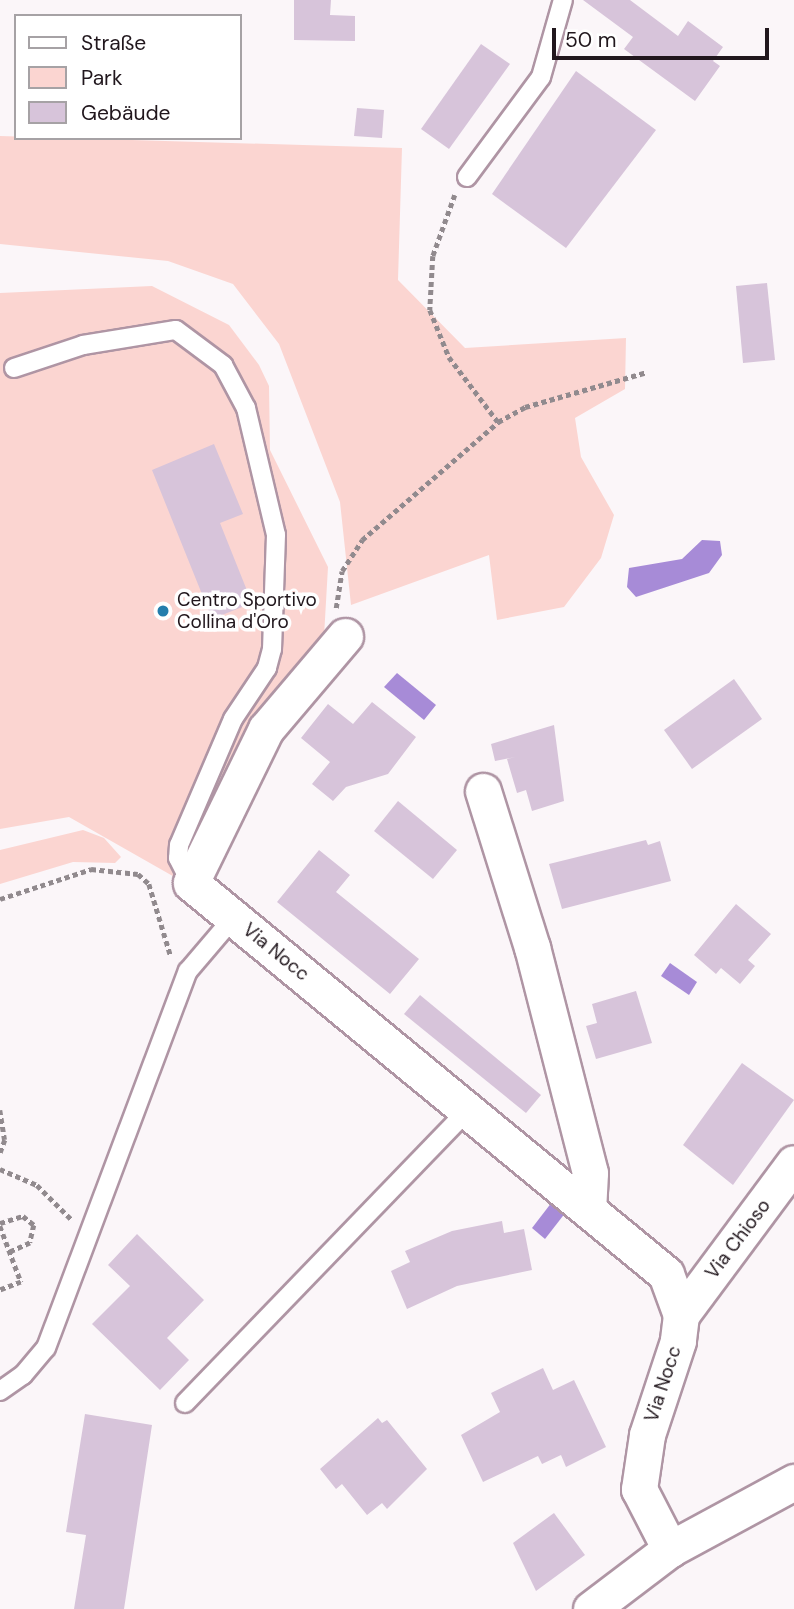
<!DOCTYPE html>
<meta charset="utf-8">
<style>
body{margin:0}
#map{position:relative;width:794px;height:1609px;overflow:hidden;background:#fbf6f9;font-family:"DM Sans",sans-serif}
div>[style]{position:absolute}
.green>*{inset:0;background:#fbd5d1}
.water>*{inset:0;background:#a78bd7}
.building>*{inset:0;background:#d7c4da}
.path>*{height:4.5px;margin-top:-2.25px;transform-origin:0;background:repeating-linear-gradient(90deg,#918a8e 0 5px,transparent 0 8.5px)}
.roads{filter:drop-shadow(2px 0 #af95a4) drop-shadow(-2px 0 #af95a4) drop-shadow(0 2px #af95a4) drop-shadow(0 -2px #af95a4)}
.lane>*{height:18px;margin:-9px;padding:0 9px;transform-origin:9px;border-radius:9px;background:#fff}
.street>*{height:35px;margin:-17.5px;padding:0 17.5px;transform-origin:17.5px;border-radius:17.5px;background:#fff}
.dots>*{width:19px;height:19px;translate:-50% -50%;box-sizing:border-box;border:4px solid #fff;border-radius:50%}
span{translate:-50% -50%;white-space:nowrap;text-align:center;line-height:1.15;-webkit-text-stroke:7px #fff;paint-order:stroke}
.poi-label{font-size:19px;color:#21171d}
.left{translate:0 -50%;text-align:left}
.street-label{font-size:19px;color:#21171d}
.legend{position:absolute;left:14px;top:14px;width:228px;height:126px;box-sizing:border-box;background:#fff;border:2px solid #a6a2a5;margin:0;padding:9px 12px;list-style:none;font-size:21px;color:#21171d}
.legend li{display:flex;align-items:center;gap:14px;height:35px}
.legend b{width:35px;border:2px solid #a6a2a5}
.scale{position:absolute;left:552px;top:28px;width:217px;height:32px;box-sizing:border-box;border:4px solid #21171d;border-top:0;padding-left:9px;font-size:21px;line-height:24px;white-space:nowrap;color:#21171d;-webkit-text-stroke:5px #fff;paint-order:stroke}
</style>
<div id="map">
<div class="green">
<i style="clip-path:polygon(0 136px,402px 148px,398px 280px,465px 348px,626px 338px,625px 389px,575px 418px,581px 457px,614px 515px,601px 558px,564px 607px,497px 620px,489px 555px,351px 605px,340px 502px,279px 344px,233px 284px,168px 261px,0 244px)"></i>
<i style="clip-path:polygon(152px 286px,229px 325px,259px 365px,269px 386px,270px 450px,328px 567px,323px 654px,178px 879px,69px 817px,0 829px,0 293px)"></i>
<i style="clip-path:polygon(83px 830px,104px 838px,121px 857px,115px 863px,73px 862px,0 884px,0 850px)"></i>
</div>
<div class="water">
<i style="clip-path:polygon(702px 540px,720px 541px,722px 555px,709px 573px,636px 597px,627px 587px,629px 568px,682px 559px)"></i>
<i style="clip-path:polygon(397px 673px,436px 705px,424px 720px,384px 687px)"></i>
<i style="clip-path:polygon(670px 963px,697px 982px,689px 995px,661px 976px)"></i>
<i style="clip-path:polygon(552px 1202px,566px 1212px,545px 1239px,532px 1228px)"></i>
</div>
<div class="building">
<i style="clip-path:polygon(294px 0,331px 0,330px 15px,355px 16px,355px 41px,294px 40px)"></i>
<i style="clip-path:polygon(583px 0,630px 0,678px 36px,688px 21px,723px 47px,713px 61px,720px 66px,695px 101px,624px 49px,633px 37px)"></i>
<i style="clip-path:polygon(481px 44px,510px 64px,449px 149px,421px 129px)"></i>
<i style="clip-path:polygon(576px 71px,656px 130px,566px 248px,492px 194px)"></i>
<i style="clip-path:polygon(357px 108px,384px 110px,382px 138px,354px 136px)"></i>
<i style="clip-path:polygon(767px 283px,775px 360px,743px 363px,736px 286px)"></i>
<i style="clip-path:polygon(214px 444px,243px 514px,220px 523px,252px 603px,212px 619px,152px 470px)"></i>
<i style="clip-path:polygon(734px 679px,762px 719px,692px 769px,664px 730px)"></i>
<i style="clip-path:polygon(372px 702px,416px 737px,388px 774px,346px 787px,333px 801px,312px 784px,330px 762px,301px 738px,328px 704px,353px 724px)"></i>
<i style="clip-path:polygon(554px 725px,564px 801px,532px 811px,526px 790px,517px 793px,507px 759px,515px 757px,495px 761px,491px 744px)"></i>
<i style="clip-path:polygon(398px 801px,457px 850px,433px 879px,374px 831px)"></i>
<i style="clip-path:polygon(646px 840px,648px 845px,660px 841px,671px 881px,562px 909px,549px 864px)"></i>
<i style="clip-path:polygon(319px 850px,350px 875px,336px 892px,419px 959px,390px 994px,277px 902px)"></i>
<i style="clip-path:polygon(736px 904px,771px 934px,748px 960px,755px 966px,740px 984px,721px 968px,716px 974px,694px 955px)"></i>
<i style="clip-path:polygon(636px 991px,652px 1043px,596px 1059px,586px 1026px,597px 1023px,592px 1004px)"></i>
<i style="clip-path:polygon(420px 995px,541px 1095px,526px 1113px,404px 1014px)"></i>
<i style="clip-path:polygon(742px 1063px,794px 1100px,733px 1185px,683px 1145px)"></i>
<i style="clip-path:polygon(502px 1221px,504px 1233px,524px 1229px,532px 1270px,457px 1286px,407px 1309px,391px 1271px,410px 1262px,405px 1251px,452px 1231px)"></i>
<i style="clip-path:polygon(137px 1234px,204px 1300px,167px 1338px,189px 1360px,160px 1390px,92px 1324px,130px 1286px,108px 1265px)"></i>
<i style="clip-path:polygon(543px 1368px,553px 1390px,574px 1380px,606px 1447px,566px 1467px,561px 1455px,542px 1464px,538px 1456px,483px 1482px,461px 1435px,500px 1412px,491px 1393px)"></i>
<i style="clip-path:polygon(85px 1414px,152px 1425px,124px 1609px,74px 1609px,86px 1535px,66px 1532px)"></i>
<i style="clip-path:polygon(378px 1418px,382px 1423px,387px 1420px,427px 1469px,387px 1509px,382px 1503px,367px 1515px,342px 1484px,336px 1489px,320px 1469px)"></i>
<i style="clip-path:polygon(554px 1513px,585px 1555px,536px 1591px,513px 1543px)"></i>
</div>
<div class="path">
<i style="left:455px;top:195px;width:65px;rotate:109.8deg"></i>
<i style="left:433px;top:256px;width:54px;rotate:93.2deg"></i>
<i style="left:430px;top:310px;width:51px;rotate:68deg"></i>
<i style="left:449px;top:357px;width:81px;rotate:53deg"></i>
<i style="left:336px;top:608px;width:37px;rotate:-81deg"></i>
<i style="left:342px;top:571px;width:37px;rotate:-57deg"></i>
<i style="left:362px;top:540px;width:180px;rotate:-40.9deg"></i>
<i style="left:498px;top:422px;width:31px;rotate:-29deg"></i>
<i style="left:525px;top:407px;width:127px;rotate:-16deg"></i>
<i style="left:0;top:899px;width:96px;rotate:-18.2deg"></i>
<i style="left:91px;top:869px;width:47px;rotate:6.1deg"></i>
<i style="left:138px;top:874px;width:15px;rotate:42deg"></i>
<i style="left:149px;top:884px;width:76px;rotate:73.2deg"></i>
<i style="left:0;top:1110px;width:30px;rotate:81deg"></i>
<i style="left:5px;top:1140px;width:15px;rotate:110deg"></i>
<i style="left:0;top:1169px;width:40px;rotate:23.4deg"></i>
<i style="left:37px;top:1185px;width:49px;rotate:45deg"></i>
<i style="left:0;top:1223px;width:24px;rotate:-17deg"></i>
<i style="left:23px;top:1216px;width:14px;rotate:39deg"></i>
<i style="left:34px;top:1225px;width:18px;rotate:103deg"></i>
<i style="left:30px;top:1243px;width:22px;rotate:156deg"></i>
<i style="left:0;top:1226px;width:60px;rotate:69.4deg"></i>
<i style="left:21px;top:1282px;width:22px;rotate:159deg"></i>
</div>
<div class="roads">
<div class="lane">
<i style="left:467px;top:177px;width:124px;rotate:-53.5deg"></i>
<i style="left:541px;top:77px;width:80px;rotate:-74.1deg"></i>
<i style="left:14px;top:368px;width:73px;rotate:-18.4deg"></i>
<i style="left:83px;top:345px;width:94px;rotate:-9.2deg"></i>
<i style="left:176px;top:330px;width:59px;rotate:36.7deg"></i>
<i style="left:223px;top:365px;width:49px;rotate:61.9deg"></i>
<i style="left:246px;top:408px;width:130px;rotate:76.7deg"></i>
<i style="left:276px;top:535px;width:114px;rotate:92deg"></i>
<i style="left:272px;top:649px;width:20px;rotate:105deg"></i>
<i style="left:267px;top:668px;width:61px;rotate:123.7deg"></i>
<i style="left:233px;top:719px;width:137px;rotate:113.2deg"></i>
<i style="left:179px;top:845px;width:13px;rotate:94deg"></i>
<i style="left:178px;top:858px;width:28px;rotate:63deg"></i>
<i style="left:0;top:1391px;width:28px;rotate:-35deg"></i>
<i style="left:23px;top:1375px;width:35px;rotate:-50deg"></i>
<i style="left:46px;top:1348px;width:403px;rotate:-69.4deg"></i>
<i style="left:188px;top:971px;width:71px;rotate:-49.6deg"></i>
<i style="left:185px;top:1403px;width:409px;rotate:-46deg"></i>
</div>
<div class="street">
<i style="left:345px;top:636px;width:122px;rotate:130.3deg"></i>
<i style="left:266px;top:729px;width:171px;rotate:116deg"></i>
<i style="left:191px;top:883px;width:615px;rotate:39.46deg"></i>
<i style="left:666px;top:1274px;width:44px;rotate:69.9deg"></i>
<i style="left:681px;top:1315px;width:26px;rotate:97deg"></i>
<i style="left:678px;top:1341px;width:99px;rotate:108.3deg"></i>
<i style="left:647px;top:1435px;width:55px;rotate:98.4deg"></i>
<i style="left:639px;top:1489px;width:68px;rotate:62.7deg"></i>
<i style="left:483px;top:791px;width:164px;rotate:72.6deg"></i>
<i style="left:532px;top:947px;width:233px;rotate:75.6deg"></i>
<i style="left:590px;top:1173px;width:33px;rotate:93deg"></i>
<i style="left:681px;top:1315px;width:189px;rotate:-53.4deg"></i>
<i style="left:591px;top:1609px;width:99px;rotate:-37.2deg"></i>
<i style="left:670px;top:1549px;width:141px;rotate:-28.4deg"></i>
</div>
</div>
<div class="dots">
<i style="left:163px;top:611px;background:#247dac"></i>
</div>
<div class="poi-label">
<span class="left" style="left:177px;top:611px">Centro Sportivo<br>Collina d'Oro</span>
</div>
<div class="street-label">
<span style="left:276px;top:952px;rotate:39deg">Via Nocc</span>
<span style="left:738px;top:1239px;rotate:-53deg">Via Chioso</span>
<span style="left:663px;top:1384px;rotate:-72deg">Via Nocc</span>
</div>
<ul class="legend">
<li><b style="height:9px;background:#fff"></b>Straße</li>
<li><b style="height:19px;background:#fbd5d1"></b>Park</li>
<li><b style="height:19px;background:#d7c4da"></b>Gebäude</li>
</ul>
<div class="scale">50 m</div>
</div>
